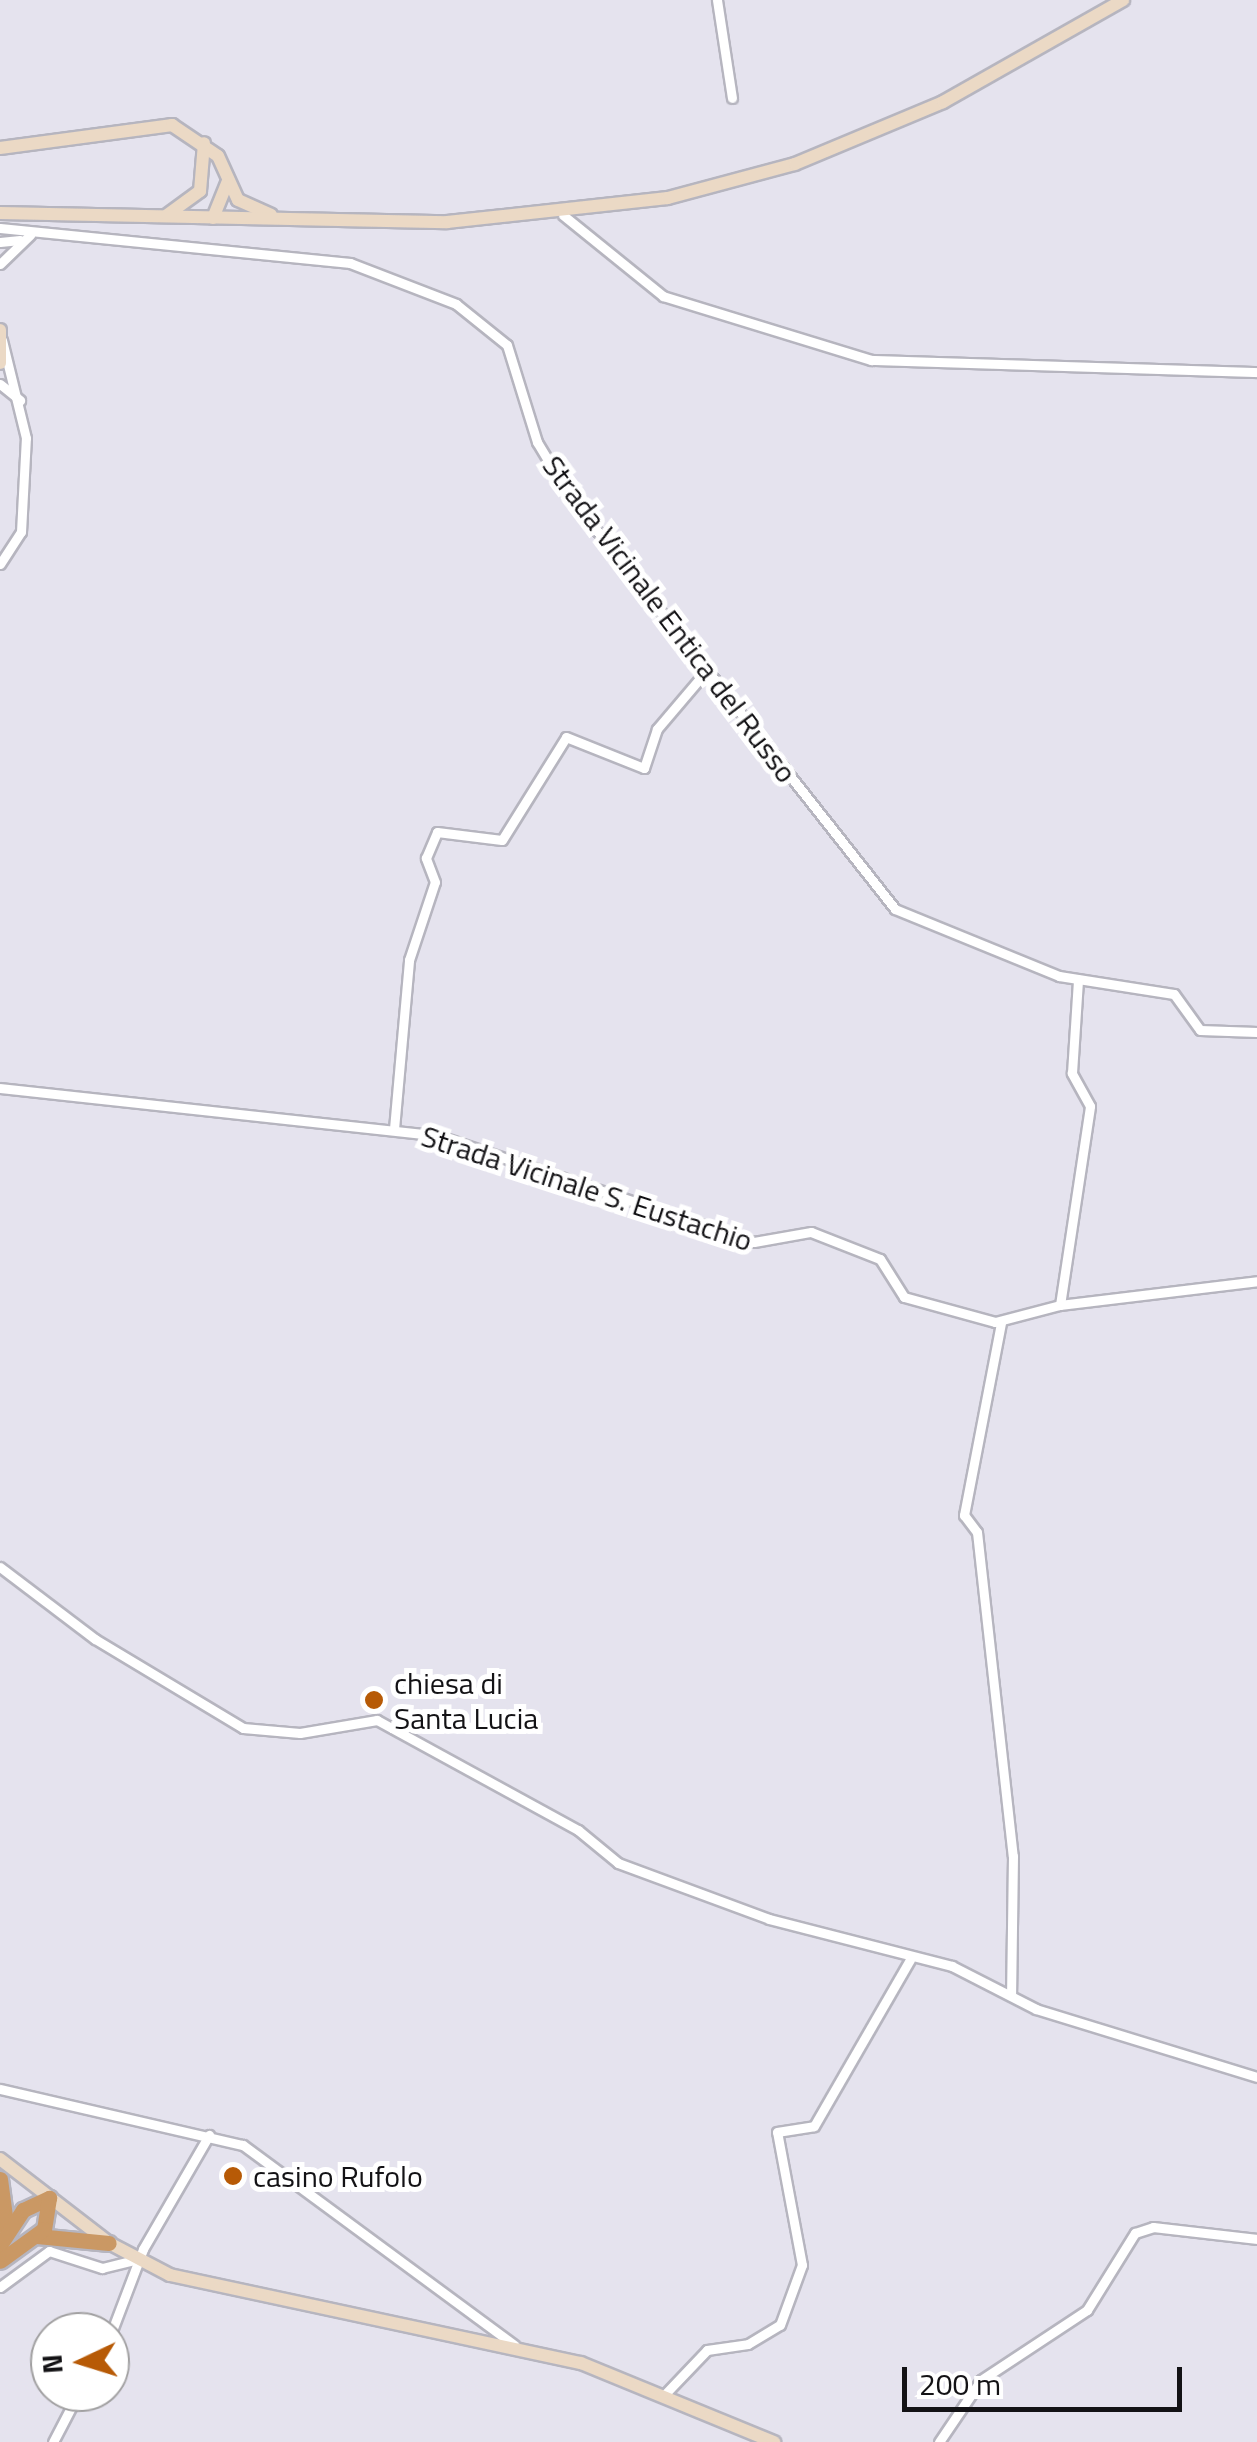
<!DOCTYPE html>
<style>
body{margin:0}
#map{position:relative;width:1257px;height:2442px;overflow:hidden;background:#e5e3ee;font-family:"Titillium Web",sans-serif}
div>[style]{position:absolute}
.roads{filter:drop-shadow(2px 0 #b6b5bf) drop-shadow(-2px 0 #b6b5bf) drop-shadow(0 2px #b6b5bf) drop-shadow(0 -2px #b6b5bf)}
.minor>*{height:9px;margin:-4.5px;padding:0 4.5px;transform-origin:4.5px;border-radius:4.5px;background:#fff}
.secondary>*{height:12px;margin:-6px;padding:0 6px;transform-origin:6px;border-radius:6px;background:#ebd9c5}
.trunk>*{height:15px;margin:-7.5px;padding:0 7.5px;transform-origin:7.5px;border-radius:7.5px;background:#ca9864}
.dots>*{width:28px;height:28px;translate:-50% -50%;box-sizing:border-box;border:5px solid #fff;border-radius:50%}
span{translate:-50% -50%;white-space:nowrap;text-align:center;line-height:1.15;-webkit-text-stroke:10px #fff;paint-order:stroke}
.street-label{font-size:30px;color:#131215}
.poi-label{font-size:30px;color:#131215}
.left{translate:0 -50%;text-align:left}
.north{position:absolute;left:30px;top:2312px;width:100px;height:100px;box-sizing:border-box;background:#fff;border:2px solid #a1a0a1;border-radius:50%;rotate:266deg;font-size:28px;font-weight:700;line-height:40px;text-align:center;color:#131215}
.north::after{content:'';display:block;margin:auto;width:35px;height:45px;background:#b75a06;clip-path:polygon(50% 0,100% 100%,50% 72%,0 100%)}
.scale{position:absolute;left:902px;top:2367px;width:280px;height:45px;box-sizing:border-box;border:5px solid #131215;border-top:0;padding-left:12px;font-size:30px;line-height:35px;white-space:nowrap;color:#131215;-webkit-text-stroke:8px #fff;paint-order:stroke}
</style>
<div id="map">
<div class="roads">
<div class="minor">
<i style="left:717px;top:0;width:99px;rotate:81.3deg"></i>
<i style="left:563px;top:215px;width:129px;rotate:39deg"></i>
<i style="left:663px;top:296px;width:218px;rotate:17.1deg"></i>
<i style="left:871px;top:360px;width:386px;rotate:1.8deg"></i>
<i style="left:0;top:228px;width:352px;rotate:5.7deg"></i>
<i style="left:350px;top:263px;width:114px;rotate:21.1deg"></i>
<i style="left:456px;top:304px;width:65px;rotate:38.8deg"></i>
<i style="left:507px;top:345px;width:102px;rotate:72.8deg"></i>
<i style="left:537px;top:442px;width:62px;rotate:58.9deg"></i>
<i style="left:569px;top:495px;width:527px;rotate:51.78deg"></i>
<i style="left:895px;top:909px;width:177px;rotate:22.2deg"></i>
<i style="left:1059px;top:976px;width:116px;rotate:8.9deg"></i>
<i style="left:1174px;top:994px;width:44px;rotate:54.2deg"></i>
<i style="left:1200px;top:1030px;width:57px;rotate:2deg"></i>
<i style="left:0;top:242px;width:20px;rotate:-6deg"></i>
<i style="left:0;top:264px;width:42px;rotate:-44deg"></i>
<i style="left:0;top:384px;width:26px;rotate:39deg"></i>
<i style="left:0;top:564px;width:38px;rotate:-57deg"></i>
<i style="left:21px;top:532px;width:94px;rotate:-87deg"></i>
<i style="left:26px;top:438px;width:101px;rotate:-103.8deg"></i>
<i style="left:0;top:1088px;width:442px;rotate:6.2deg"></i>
<i style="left:439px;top:1136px;width:332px;rotate:18.6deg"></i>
<i style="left:754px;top:1242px;width:58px;rotate:-10deg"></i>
<i style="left:811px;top:1232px;width:74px;rotate:21.4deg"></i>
<i style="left:880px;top:1259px;width:45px;rotate:57.7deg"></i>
<i style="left:904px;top:1297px;width:94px;rotate:15.4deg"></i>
<i style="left:995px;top:1322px;width:67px;rotate:-14.7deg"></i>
<i style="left:1060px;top:1305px;width:198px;rotate:-6.9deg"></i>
<i style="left:394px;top:1129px;width:170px;rotate:-84.9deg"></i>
<i style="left:409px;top:960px;width:82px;rotate:-71.6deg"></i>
<i style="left:435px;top:882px;width:26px;rotate:-111deg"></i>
<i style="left:426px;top:858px;width:28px;rotate:-67deg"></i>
<i style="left:437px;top:832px;width:65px;rotate:7deg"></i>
<i style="left:502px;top:840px;width:121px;rotate:-58.1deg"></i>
<i style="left:566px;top:737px;width:84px;rotate:21.7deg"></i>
<i style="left:644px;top:768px;width:41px;rotate:-71.6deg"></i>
<i style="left:657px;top:729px;width:77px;rotate:-49.7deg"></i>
<i style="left:1060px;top:1305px;width:201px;rotate:-81.4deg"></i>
<i style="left:1090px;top:1106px;width:38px;rotate:-119deg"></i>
<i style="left:1072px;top:1073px;width:94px;rotate:-86.3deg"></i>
<i style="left:1001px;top:1323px;width:196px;rotate:100.9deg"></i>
<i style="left:964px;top:1515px;width:21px;rotate:53deg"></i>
<i style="left:977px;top:1532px;width:326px;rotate:83.7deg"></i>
<i style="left:1013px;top:1856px;width:139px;rotate:90.8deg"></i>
<i style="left:0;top:1567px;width:119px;rotate:37.2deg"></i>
<i style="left:95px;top:1639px;width:173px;rotate:31deg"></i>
<i style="left:243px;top:1728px;width:57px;rotate:5deg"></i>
<i style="left:300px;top:1733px;width:78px;rotate:-9.6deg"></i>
<i style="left:377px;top:1720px;width:229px;rotate:28.7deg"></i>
<i style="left:578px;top:1830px;width:52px;rotate:39.5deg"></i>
<i style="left:618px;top:1863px;width:161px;rotate:20.3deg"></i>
<i style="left:769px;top:1919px;width:189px;rotate:14.4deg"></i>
<i style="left:952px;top:1966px;width:94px;rotate:27.1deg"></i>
<i style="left:1036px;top:2009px;width:231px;rotate:17.1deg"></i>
<i style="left:0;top:2089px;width:249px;rotate:13deg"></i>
<i style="left:243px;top:2145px;width:337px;rotate:36.4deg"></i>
<i style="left:0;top:2287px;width:61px;rotate:-36.3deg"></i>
<i style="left:49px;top:2251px;width:56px;rotate:17.8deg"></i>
<i style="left:102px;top:2268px;width:36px;rotate:-14deg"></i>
<i style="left:110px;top:2336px;width:93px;rotate:-69.2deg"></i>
<i style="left:143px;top:2249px;width:132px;rotate:-59.9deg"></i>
<i style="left:666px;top:2393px;width:59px;rotate:-46.4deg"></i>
<i style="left:707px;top:2350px;width:41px;rotate:-8.3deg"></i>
<i style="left:748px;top:2344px;width:37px;rotate:-31deg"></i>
<i style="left:780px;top:2325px;width:64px;rotate:-69.9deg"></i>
<i style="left:802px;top:2265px;width:135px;rotate:-100.6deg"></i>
<i style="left:777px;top:2132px;width:37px;rotate:-9deg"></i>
<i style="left:814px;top:2126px;width:192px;rotate:-60deg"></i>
<i style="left:53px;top:2442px;width:56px;rotate:-62.5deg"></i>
<i style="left:939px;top:2442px;width:75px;rotate:-55.9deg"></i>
<i style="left:981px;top:2380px;width:127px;rotate:-33.4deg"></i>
<i style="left:1087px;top:2310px;width:91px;rotate:-58.1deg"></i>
<i style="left:1135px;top:2233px;width:19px;rotate:-18deg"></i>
<i style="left:1153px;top:2227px;width:105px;rotate:6.6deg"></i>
</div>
<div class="secondary">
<i style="left:0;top:148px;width:174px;rotate:-7.6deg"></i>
<i style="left:172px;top:125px;width:55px;rotate:34deg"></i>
<i style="left:218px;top:156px;width:48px;rotate:65.6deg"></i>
<i style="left:238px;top:200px;width:36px;rotate:24deg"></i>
<i style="left:0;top:213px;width:447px;rotate:1.2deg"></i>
<i style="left:447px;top:222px;width:222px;rotate:-6.2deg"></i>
<i style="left:668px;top:198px;width:131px;rotate:-15deg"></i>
<i style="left:795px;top:164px;width:160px;rotate:-22.7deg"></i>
<i style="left:943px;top:102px;width:207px;rotate:-29.5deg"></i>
<i style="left:167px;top:215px;width:41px;rotate:-36deg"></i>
<i style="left:200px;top:191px;width:48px;rotate:-85.2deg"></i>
<i style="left:213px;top:218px;width:38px;rotate:-68deg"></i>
<i style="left:0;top:330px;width:33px;rotate:90deg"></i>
<i style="left:0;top:2159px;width:138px;rotate:37.6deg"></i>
<i style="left:109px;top:2243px;width:69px;rotate:27.7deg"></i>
<i style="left:170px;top:2275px;width:420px;rotate:12.1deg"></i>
<i style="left:581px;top:2363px;width:209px;rotate:22.3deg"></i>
</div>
<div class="trunk">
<i style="left:0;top:2179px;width:52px;rotate:82.3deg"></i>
<i style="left:37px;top:2236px;width:72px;rotate:5.6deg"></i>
<i style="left:0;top:2245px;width:42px;rotate:-56.7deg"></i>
<i style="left:23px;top:2210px;width:29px;rotate:-25deg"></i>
<i style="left:49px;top:2198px;width:31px;rotate:99deg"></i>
<i style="left:44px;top:2229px;width:54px;rotate:144deg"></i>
</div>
</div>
<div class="dots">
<i style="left:374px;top:1700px;background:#b75a06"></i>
<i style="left:233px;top:2176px;background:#b75a06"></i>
</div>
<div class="street-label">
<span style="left:670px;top:619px;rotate:53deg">Strada Vicinale Entica del Russo</span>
<span style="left:587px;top:1188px;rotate:18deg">Strada Vicinale S. Eustachio</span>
</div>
<div class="poi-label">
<span class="left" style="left:394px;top:1700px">chiesa di<br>Santa Lucia</span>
<span class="left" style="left:253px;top:2176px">casino Rufolo</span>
</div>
<div class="north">N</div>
<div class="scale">200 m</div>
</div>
